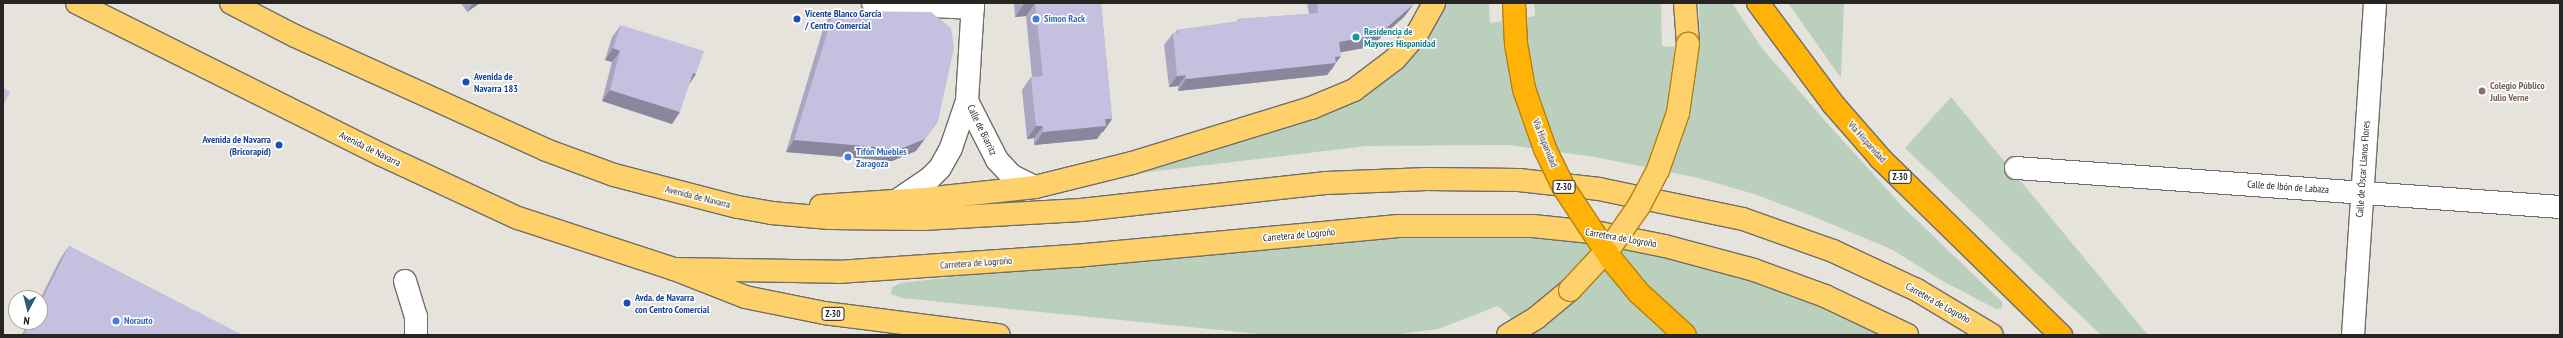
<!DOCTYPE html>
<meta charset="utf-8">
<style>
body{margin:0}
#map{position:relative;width:2563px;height:338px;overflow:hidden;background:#e6e3dd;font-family:"PT Sans Narrow",sans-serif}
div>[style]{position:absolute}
.green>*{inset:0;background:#bbd0bc}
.roads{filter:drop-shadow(1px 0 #706e68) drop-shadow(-1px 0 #706e68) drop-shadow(0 1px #706e68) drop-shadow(0 -1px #706e68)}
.minor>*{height:22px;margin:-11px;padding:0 11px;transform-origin:11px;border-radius:11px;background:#fff}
.major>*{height:22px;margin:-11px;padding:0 11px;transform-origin:11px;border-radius:11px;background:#ffd16a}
.highway>*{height:22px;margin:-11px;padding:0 11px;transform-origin:11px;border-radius:11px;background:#ffb207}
.bridges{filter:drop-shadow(1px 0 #b38111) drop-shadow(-1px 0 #b38111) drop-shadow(0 1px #b38111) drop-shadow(0 -1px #b38111)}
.major-bridge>*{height:22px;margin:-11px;padding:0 11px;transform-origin:11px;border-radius:11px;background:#ffd16a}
.highway-bridge>*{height:22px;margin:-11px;padding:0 11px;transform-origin:11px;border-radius:11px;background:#ffb207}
.wall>*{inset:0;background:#a8a6c0}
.shaded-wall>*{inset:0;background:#88879c}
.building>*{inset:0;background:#c3c1df}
.dots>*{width:11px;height:11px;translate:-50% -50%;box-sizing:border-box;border:2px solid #fff;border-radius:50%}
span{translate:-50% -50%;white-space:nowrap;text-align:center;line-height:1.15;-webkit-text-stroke:3px #fff;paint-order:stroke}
.shield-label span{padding:1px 3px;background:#fff;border:1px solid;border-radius:3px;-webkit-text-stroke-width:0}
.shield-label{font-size:9px;color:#262523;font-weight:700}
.transit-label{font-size:10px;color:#164399;font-weight:700}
.left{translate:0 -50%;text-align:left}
.right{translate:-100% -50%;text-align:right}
.shop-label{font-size:10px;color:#366cbe;font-weight:700}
.culture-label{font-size:10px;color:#0d838f;font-weight:700}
.education-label{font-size:10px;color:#785e54;font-weight:700}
.street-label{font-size:10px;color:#262523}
.frame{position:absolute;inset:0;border:4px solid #262523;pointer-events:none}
.north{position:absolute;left:8px;top:290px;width:40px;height:40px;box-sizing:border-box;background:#fff;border:1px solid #a8a8a7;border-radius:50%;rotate:187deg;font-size:11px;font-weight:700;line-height:16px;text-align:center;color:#262523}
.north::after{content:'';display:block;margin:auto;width:14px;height:18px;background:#2d5c7b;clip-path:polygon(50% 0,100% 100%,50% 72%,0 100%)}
</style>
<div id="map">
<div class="green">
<i style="clip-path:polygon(1440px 3px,1489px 3px,1490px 23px,1535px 16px,1534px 3px,1661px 3px,1662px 46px,1700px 49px,1699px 3px,1732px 3px,1761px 47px,1827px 123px,1902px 206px,2002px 302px,2002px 308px,1996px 309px,1937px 278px,1893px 250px,1812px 216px,1754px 194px,1698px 178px,1595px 157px,1508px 145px,1367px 146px,1140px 173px,1139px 163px,1340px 100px)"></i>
<i style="clip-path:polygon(1788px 3px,1844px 3px,1841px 78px)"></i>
<i style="clip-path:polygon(1951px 97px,2148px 335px,2101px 335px,1905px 148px)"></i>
<i style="clip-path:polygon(1513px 232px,1611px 246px,1711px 267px,1813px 299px,1887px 335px,1530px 335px,1498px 306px,1438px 329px,1392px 335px,1269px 335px,902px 298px,891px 294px,892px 287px,901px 283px,987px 273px,1376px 236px)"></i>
</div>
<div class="roads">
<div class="minor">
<i style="left:873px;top:3px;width:100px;rotate:2.9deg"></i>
<i style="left:967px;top:101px;width:66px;rotate:63deg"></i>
<i style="left:997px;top:160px;width:22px;rotate:47deg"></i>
<i style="left:1012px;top:176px;width:25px;rotate:26deg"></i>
<i style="left:2016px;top:168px;width:545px;rotate:4.1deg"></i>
<i style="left:896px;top:201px;width:41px;rotate:-34.1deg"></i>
<i style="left:930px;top:178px;width:14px;rotate:-45deg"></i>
<i style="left:940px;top:168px;width:23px;rotate:-61deg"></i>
<i style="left:951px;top:148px;width:50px;rotate:-71.2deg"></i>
<i style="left:967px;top:101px;width:98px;rotate:-86.5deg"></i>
<i style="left:405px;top:281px;width:37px;rotate:73deg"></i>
<i style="left:416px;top:316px;width:19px;rotate:90deg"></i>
<i style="left:2353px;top:335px;width:333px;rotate:-86.2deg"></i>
</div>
<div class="major">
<i style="left:77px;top:3px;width:341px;rotate:26.5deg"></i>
<i style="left:382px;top:155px;width:150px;rotate:24.9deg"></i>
<i style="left:518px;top:218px;width:164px;rotate:18.1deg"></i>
<i style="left:674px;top:269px;width:76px;rotate:21.5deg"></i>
<i style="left:745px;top:297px;width:81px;rotate:11.4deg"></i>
<i style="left:824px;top:313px;width:176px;rotate:7.2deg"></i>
<i style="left:231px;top:3px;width:72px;rotate:27.3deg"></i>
<i style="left:295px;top:36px;width:276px;rotate:24.4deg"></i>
<i style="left:546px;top:150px;width:72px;rotate:20.2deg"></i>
<i style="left:614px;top:175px;width:128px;rotate:14.5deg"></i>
<i style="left:738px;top:207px;width:34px;rotate:10deg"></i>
<i style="left:771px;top:213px;width:59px;rotate:4.8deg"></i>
<i style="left:830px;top:218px;width:93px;rotate:0.6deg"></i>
<i style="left:923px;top:219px;width:158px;rotate:-3.3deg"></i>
<i style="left:1081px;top:210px;width:246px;rotate:-6.3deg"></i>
<i style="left:1326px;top:183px;width:101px;rotate:-2.3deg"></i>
<i style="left:1427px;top:179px;width:92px;rotate:0.6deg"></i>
<i style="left:1519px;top:180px;width:81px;rotate:6.4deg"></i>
<i style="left:1599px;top:189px;width:147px;rotate:11.8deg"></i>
<i style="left:1743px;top:219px;width:96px;rotate:19.6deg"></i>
<i style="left:1833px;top:251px;width:93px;rotate:24.9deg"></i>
<i style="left:1917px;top:290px;width:87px;rotate:31deg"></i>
<i style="left:1685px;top:3px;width:41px;rotate:85.8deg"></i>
<i style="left:821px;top:206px;width:113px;rotate:-4deg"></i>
<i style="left:934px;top:198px;width:102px;rotate:-6.2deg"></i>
<i style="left:1035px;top:187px;width:100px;rotate:-13.9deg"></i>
<i style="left:1132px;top:163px;width:187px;rotate:-17.1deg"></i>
<i style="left:1311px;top:108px;width:47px;rotate:-22.7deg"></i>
<i style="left:1354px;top:90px;width:51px;rotate:-37.1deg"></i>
<i style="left:1395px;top:59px;width:33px;rotate:-49deg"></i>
<i style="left:1417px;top:34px;width:35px;rotate:-61deg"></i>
<i style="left:674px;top:269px;width:164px;rotate:1deg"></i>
<i style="left:838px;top:272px;width:238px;rotate:-3.9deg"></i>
<i style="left:1075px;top:256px;width:325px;rotate:-5.3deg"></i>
<i style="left:1399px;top:226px;width:134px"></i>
<i style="left:1533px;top:226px;width:67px;rotate:6deg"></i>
<i style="left:1600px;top:233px;width:66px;rotate:11.3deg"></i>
<i style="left:1665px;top:246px;width:92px;rotate:15.1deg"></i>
<i style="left:1754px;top:270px;width:76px;rotate:20.1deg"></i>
<i style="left:1825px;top:296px;width:91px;rotate:25.4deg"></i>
<i style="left:1508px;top:335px;width:33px;rotate:-31deg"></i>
<i style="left:1536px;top:318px;width:44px;rotate:-39.5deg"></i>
</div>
<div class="highway">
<i style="left:1758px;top:3px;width:126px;rotate:53.4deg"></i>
<i style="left:1833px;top:104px;width:73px;rotate:48.9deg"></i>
<i style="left:1881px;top:159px;width:252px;rotate:44.4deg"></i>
</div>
</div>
<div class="bridges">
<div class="major-bridge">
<i style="left:1570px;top:290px;width:60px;rotate:-47deg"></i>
<i style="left:1611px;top:246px;width:49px;rotate:-55deg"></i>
<i style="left:1639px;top:206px;width:41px;rotate:-62.2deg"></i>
<i style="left:1658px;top:170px;width:60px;rotate:-70.7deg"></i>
<i style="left:1678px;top:113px;width:70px;rotate:-81.8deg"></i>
</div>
<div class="highway-bridge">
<i style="left:1514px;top:3px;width:41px;rotate:87.2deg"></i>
<i style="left:1516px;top:44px;width:46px;rotate:79.9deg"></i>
<i style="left:1524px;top:89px;width:64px;rotate:70.7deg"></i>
<i style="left:1545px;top:149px;width:43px;rotate:64deg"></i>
<i style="left:1564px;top:188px;width:85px;rotate:56.5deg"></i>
<i style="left:1611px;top:259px;width:44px;rotate:50.5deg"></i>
<i style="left:1639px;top:293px;width:62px;rotate:42.4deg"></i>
</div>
</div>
<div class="wall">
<i style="clip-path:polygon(461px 3px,480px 3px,467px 12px)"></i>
<i style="clip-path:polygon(1014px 3px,1101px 3px,1112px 119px,1103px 132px,1102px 132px,1097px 139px,1034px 145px,1034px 138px,1027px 139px,1022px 90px,1031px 77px,1032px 77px,1026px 16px,1015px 17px)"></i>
<i style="clip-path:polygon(1307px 3px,1413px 3px,1413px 5px,1404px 17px,1370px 47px,1341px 52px,1333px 68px,1327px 75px,1178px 91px,1178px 86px,1169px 87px,1164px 45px,1173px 33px,1175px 33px,1177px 30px,1236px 22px,1238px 19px,1309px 14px)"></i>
<i style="clip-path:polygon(834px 11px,916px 151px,892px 161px,786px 152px,825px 23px)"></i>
<i style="clip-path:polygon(621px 25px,696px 74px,689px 84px,672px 124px,602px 101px,612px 62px,605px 60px,612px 37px)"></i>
<i style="clip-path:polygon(69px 246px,242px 335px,22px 335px,28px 322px,40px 322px,40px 299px,60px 259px)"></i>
</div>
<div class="shaded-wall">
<i style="clip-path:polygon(473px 3px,480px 3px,467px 12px)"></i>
<i style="clip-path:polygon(1035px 3px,1026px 16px,1015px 17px,1024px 4px)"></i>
<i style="clip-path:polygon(1413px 5px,1404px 17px,1370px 47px,1331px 54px,1339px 42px)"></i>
<i style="clip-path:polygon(613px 48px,620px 51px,612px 62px,605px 60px)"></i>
<i style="clip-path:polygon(1341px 56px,1327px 75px,1178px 91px,1186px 79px)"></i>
<i style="clip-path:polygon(693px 73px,696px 74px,688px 86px)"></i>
<i style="clip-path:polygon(1186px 75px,1178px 86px,1169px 87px,1177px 76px)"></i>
<i style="clip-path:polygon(610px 90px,680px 112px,672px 124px,602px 101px)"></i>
<i style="clip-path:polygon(1105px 119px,1112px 119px,1103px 132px,1102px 132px,1097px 139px,1034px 145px,1043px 132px)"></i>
<i style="clip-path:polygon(938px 121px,916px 151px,892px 161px,786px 152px,794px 140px)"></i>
<i style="clip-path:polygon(1036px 126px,1043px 126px,1034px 138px,1027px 139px)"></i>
</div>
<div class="building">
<i style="clip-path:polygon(1024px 3px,1101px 3px,1112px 119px,1105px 119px,1106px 126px,1043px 132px,1043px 126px,1036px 126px,1031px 77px,1043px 76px,1035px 3px,1024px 4px)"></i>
<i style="clip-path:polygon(1317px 3px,1413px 3px,1413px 5px,1378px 35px,1339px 42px,1341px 56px,1335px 57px,1336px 63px,1186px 79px,1186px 75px,1177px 76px,1173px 33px,1178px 33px,1177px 30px,1238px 21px,1238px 19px,1318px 13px)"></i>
<i style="clip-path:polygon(834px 11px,931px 12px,951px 28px,954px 48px,938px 121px,925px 139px,900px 149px,794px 140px)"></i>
<i style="clip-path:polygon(621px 25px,704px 51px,696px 74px,693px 73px,680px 112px,610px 90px,620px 51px,613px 48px)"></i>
<i style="clip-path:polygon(3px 88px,10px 92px,3px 106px)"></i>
<i style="clip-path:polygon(69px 246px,242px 335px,24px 335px,31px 322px,40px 322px,40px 304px)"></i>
</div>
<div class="dots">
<i style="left:797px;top:19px;background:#1a4fb4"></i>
<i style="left:1036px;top:19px;background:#3f7fe0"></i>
<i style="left:1356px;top:37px;background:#0f9aa8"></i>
<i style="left:466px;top:82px;background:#1a4fb4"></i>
<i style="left:2482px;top:91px;background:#8d6e63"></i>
<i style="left:279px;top:145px;background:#1a4fb4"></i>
<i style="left:848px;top:157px;background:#3f7fe0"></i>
<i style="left:627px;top:303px;background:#1a4fb4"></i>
<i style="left:116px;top:321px;background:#3f7fe0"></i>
</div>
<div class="shield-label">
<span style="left:1900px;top:177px">Z-30</span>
<span style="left:1564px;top:187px">Z-30</span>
<span style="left:833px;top:314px">Z-30</span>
</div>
<div class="transit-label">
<span class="left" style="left:805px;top:19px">Vicente Blanco García<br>/ Centro Comercial</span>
<span class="left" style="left:474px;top:82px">Avenida de<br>Navarra 183</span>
<span class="right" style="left:271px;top:145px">Avenida de Navarra<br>(Bricorapid)</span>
<span class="left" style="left:635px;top:303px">Avda. de Navarra<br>con Centro Comercial</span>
</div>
<div class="shop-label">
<span class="left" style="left:1044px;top:19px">Simon Rack</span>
<span class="left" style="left:856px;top:157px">Tifón Muebles<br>Zaragoza</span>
<span class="left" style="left:124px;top:321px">Norauto</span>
</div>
<div class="culture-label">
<span class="left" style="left:1364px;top:37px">Residencia de<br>Mayores Hispanidad</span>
</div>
<div class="education-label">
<span class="left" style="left:2490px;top:91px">Colegio Público<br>Julio Verne</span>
</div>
<div class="street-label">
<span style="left:982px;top:130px;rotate:64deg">Calle de Biarritz</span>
<span style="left:1867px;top:142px;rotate:48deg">Vía Hispanidad</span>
<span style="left:1545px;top:143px;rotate:68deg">Vía Hispanidad</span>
<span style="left:370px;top:149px;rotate:26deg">Avenida de Navarra</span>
<span style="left:2363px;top:169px;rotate:-86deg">Calle de Óscar Llanos Flores</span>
<span style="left:2288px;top:187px;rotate:4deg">Calle de Ibón de Labaza</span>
<span style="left:698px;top:197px;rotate:14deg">Avenida de Navarra</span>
<span style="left:1299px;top:235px;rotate:-5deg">Carretera de Logroño</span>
<span style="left:1621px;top:238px;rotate:10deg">Carretera de Logroño</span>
<span style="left:976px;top:263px;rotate:-4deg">Carretera de Logroño</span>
<span style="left:1938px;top:303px;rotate:29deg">Carretera de Logroño</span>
</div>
<div class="frame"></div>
<div class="north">N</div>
</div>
